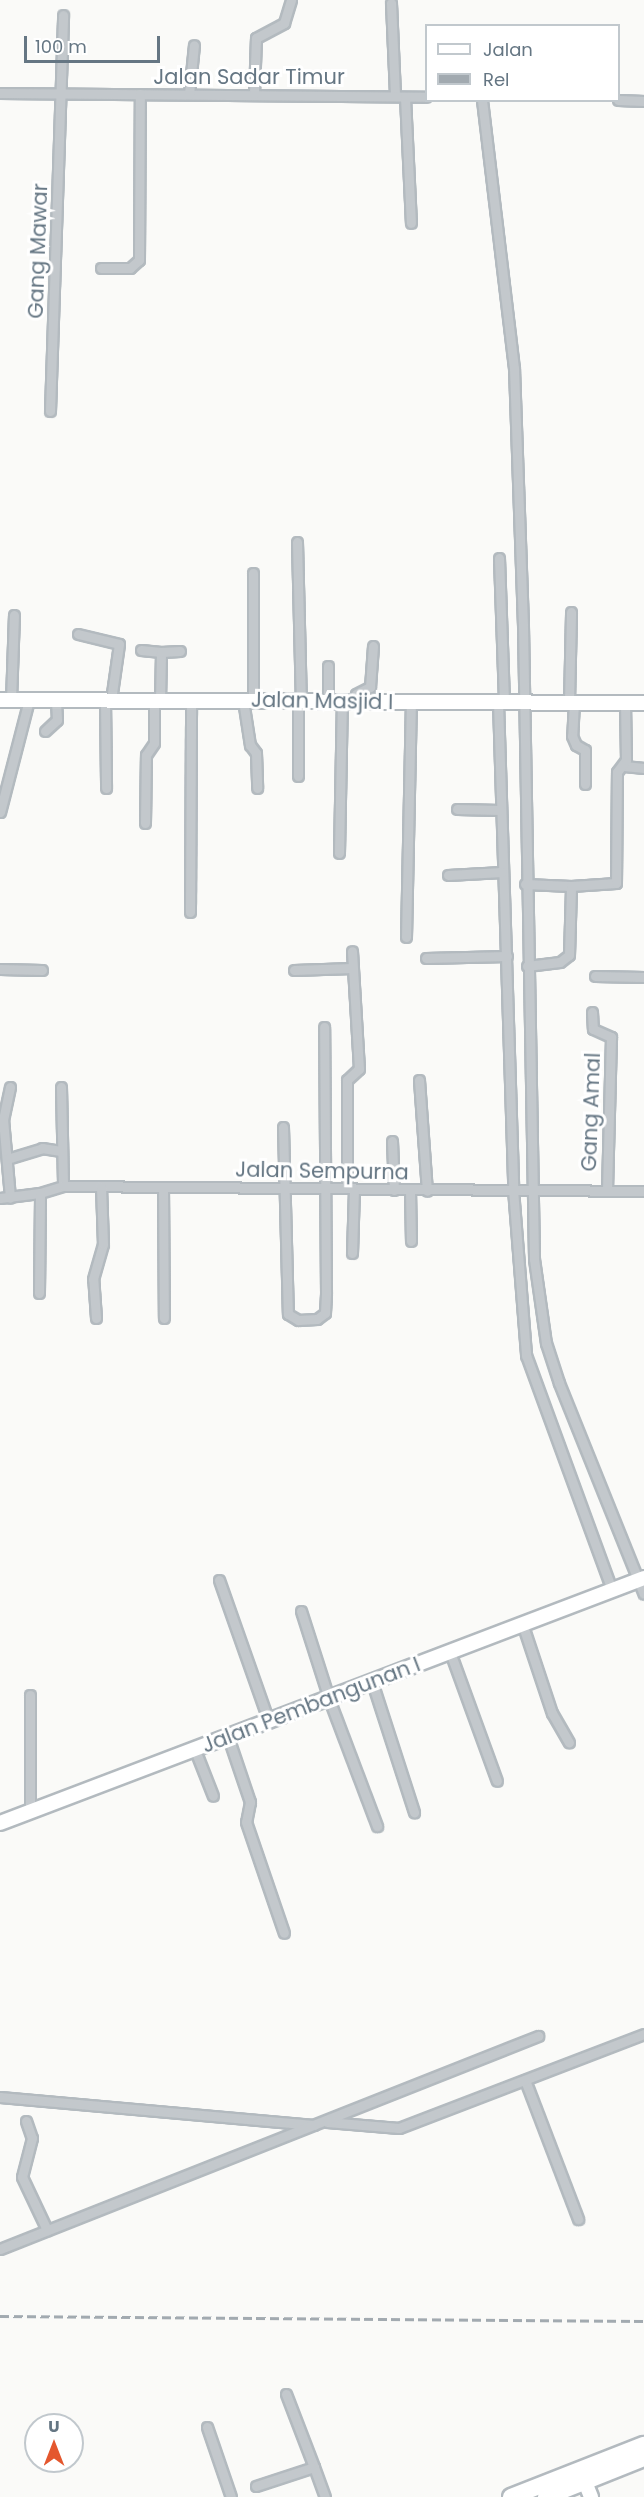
<!DOCTYPE html>
<style>
body{margin:0}
#map{position:relative;width:644px;height:2497px;overflow:hidden;background:#fafaf8;font-family:Poppins,sans-serif}
div>[style]{position:absolute}
.roads{filter:drop-shadow(2px 0 #b3babf) drop-shadow(-2px 0 #b3babf) drop-shadow(0 2px #b3babf) drop-shadow(0 -2px #b3babf)}
.street>*{height:9px;margin:-4.5px;padding:0 4.5px;transform-origin:4.5px;border-radius:4.5px;background:#c3c8cc}
.secondary>*{height:14px;margin:-7px;padding:0 7px;transform-origin:7px;border-radius:7px;background:#fff}
.highway>*{height:16px;margin:-8px;padding:0 8px;transform-origin:8px;border-radius:8px;background:#fff}
.rail>*{height:3px;margin-top:-1.5px;transform-origin:0;background:repeating-linear-gradient(90deg,#a2aab0 0 9px,transparent 0 13.5px)}
span{translate:-50% -50%;white-space:nowrap;text-align:center;line-height:1.15;-webkit-text-stroke:6px #fff;paint-order:stroke}
.street-label{font-size:21px;color:#657683}
.legend{position:absolute;left:425px;top:24px;width:195px;height:78px;box-sizing:border-box;background:#fff;border:2px solid #c1c8cd;margin:0;padding:8px 10px;list-style:none;font-size:18px;color:#657683}
.legend li{display:flex;align-items:center;gap:12px;height:30px}
.legend b{width:30px;border:2px solid #c1c8cd}
.north{position:absolute;left:24px;top:2413px;width:60px;height:60px;box-sizing:border-box;background:#fff;border:2px solid #c1c8cd;border-radius:50%;rotate:0deg;font-size:16px;font-weight:700;line-height:24px;text-align:center;color:#657683}
.north::after{content:'';display:block;margin:auto;width:21px;height:27px;background:#e4572e;clip-path:polygon(50% 0,100% 100%,50% 72%,0 100%)}
.scale{position:absolute;left:24px;top:36px;width:136px;height:27px;box-sizing:border-box;border:3px solid #657683;border-top:0;padding-left:8px;font-size:18px;line-height:21px;white-space:nowrap;color:#657683;-webkit-text-stroke:4px #fff;paint-order:stroke}
</style>
<div id="map">
<div class="roads">
<div class="street">
<i style="left:391px;top:3px;width:93px;rotate:87.5deg"></i>
<i style="left:0;top:93px;width:426px;rotate:0.5deg"></i>
<i style="left:189px;top:94px;width:49px;rotate:-84.2deg"></i>
<i style="left:254px;top:94px;width:56px;rotate:-88deg"></i>
<i style="left:256px;top:38px;width:32px;rotate:-28deg"></i>
<i style="left:284px;top:23px;width:24px;rotate:-73deg"></i>
<i style="left:405px;top:97px;width:126px;rotate:87.3deg"></i>
<i style="left:482px;top:100px;width:270px;rotate:83.2deg"></i>
<i style="left:514px;top:368px;width:258px;rotate:88deg"></i>
<i style="left:523px;top:626px;width:633px;rotate:89deg"></i>
<i style="left:534px;top:1259px;width:85px;rotate:81.9deg"></i>
<i style="left:546px;top:1343px;width:42px;rotate:72deg"></i>
<i style="left:559px;top:1383px;width:227px;rotate:68.1deg"></i>
<i style="left:618px;top:100px;width:26px;rotate:2deg"></i>
<i style="left:101px;top:268px;width:29px"></i>
<i style="left:130px;top:268px;width:12px;rotate:-42deg"></i>
<i style="left:139px;top:260px;width:166px;rotate:-89.7deg"></i>
<i style="left:50px;top:411px;width:396px;rotate:-88.1deg"></i>
<i style="left:297px;top:542px;width:159px;rotate:88.6deg"></i>
<i style="left:499px;top:558px;width:144px;rotate:88deg"></i>
<i style="left:253px;top:573px;width:128px;rotate:90deg"></i>
<i style="left:78px;top:634px;width:42px;rotate:13.7deg"></i>
<i style="left:119px;top:644px;width:57px;rotate:98.1deg"></i>
<i style="left:141px;top:650px;width:20px;rotate:6deg"></i>
<i style="left:328px;top:666px;width:35px;rotate:90deg"></i>
<i style="left:11px;top:700px;width:85px;rotate:-88deg"></i>
<i style="left:105px;top:700px;width:88px;rotate:89.3deg"></i>
<i style="left:243px;top:700px;width:46px;rotate:81.2deg"></i>
<i style="left:250px;top:745px;width:10px;rotate:53deg"></i>
<i style="left:256px;top:753px;width:35px;rotate:88deg"></i>
<i style="left:160px;top:701px;width:49px;rotate:-88.8deg"></i>
<i style="left:161px;top:652px;width:19px;rotate:-3deg"></i>
<i style="left:298px;top:701px;width:75px;rotate:90deg"></i>
<i style="left:354px;top:702px;width:8px;rotate:-76deg"></i>
<i style="left:356px;top:694px;width:16px;rotate:-27deg"></i>
<i style="left:370px;top:687px;width:41px;rotate:-85.8deg"></i>
<i style="left:498px;top:702px;width:487px;rotate:88.2deg"></i>
<i style="left:513px;top:1189px;width:167px;rotate:85.5deg"></i>
<i style="left:526px;top:1355px;width:250px;rotate:69.9deg"></i>
<i style="left:569px;top:702px;width:90px;rotate:-88.7deg"></i>
<i style="left:574px;top:702px;width:34px;rotate:93deg"></i>
<i style="left:572px;top:736px;width:10px;rotate:66deg"></i>
<i style="left:576px;top:745px;width:10px;rotate:29deg"></i>
<i style="left:585px;top:750px;width:34px;rotate:90deg"></i>
<i style="left:45px;top:731px;width:16px;rotate:-43deg"></i>
<i style="left:57px;top:720px;width:20px;rotate:-93deg"></i>
<i style="left:624px;top:766px;width:20px;rotate:6deg"></i>
<i style="left:457px;top:809px;width:43px;rotate:1.3deg"></i>
<i style="left:0;top:812px;width:116px;rotate:-75.5deg"></i>
<i style="left:145px;top:823px;width:68px;rotate:-89.2deg"></i>
<i style="left:146px;top:755px;width:14px;rotate:-56deg"></i>
<i style="left:154px;top:743px;width:42px;rotate:-90deg"></i>
<i style="left:339px;top:853px;width:151px;rotate:-88.9deg"></i>
<i style="left:448px;top:875px;width:54px;rotate:-3.2deg"></i>
<i style="left:525px;top:884px;width:46px;rotate:2.5deg"></i>
<i style="left:190px;top:912px;width:212px;rotate:-89.7deg"></i>
<i style="left:406px;top:937px;width:235px;rotate:-88.8deg"></i>
<i style="left:426px;top:958px;width:81px;rotate:-1.4deg"></i>
<i style="left:527px;top:966px;width:33px;rotate:-7deg"></i>
<i style="left:560px;top:962px;width:11px;rotate:-38deg"></i>
<i style="left:569px;top:955px;width:69px;rotate:-88.3deg"></i>
<i style="left:571px;top:886px;width:45px;rotate:-3.8deg"></i>
<i style="left:616px;top:883px;width:111px;rotate:-89.5deg"></i>
<i style="left:617px;top:772px;width:15px;rotate:-53deg"></i>
<i style="left:626px;top:760px;width:58px;rotate:-91deg"></i>
<i style="left:0;top:969px;width:42px;rotate:1.4deg"></i>
<i style="left:294px;top:970px;width:58px;rotate:-2deg"></i>
<i style="left:595px;top:976px;width:49px;rotate:1.2deg"></i>
<i style="left:592px;top:1012px;width:17px;rotate:87deg"></i>
<i style="left:593px;top:1029px;width:20px;rotate:24deg"></i>
<i style="left:611px;top:1037px;width:154px;rotate:91.5deg"></i>
<i style="left:419px;top:1080px;width:111px;rotate:85.9deg"></i>
<i style="left:10px;top:1087px;width:33px;rotate:102deg"></i>
<i style="left:3px;top:1119px;width:79px;rotate:84.9deg"></i>
<i style="left:61px;top:1087px;width:99px;rotate:88.8deg"></i>
<i style="left:283px;top:1127px;width:187px;rotate:88.5deg"></i>
<i style="left:288px;top:1314px;width:12px;rotate:31deg"></i>
<i style="left:298px;top:1320px;width:19px;rotate:-3deg"></i>
<i style="left:317px;top:1319px;width:10px;rotate:-37deg"></i>
<i style="left:325px;top:1313px;width:21px;rotate:-87deg"></i>
<i style="left:326px;top:1292px;width:265px;rotate:-90.4deg"></i>
<i style="left:392px;top:1141px;width:49px;rotate:87.7deg"></i>
<i style="left:7px;top:1159px;width:37px;rotate:-17deg"></i>
<i style="left:42px;top:1148px;width:19px;rotate:9deg"></i>
<i style="left:163px;top:1187px;width:131px;rotate:89.6deg"></i>
<i style="left:347px;top:1188px;width:108px;rotate:-90deg"></i>
<i style="left:347px;top:1080px;width:16px;rotate:-43deg"></i>
<i style="left:359px;top:1069px;width:118px;rotate:-93.4deg"></i>
<i style="left:410px;top:1190px;width:51px;rotate:88.9deg"></i>
<i style="left:0;top:1198px;width:40px;rotate:-7.1deg"></i>
<i style="left:40px;top:1193px;width:24px;rotate:-17deg"></i>
<i style="left:63px;top:1186px;width:581px;rotate:0.49deg"></i>
<i style="left:352px;top:1253px;width:64px;rotate:-88.2deg"></i>
<i style="left:39px;top:1293px;width:100px;rotate:-89.4deg"></i>
<i style="left:96px;top:1318px;width:39px;rotate:-94deg"></i>
<i style="left:93px;top:1279px;width:36px;rotate:-74deg"></i>
<i style="left:103px;top:1244px;width:58px;rotate:-92deg"></i>
<i style="left:219px;top:1580px;width:151px;rotate:70.6deg"></i>
<i style="left:301px;top:1611px;width:92px;rotate:72.3deg"></i>
<i style="left:329px;top:1699px;width:136px;rotate:69.3deg"></i>
<i style="left:523px;top:1626px;width:92px;rotate:71.6deg"></i>
<i style="left:552px;top:1713px;width:34px;rotate:60deg"></i>
<i style="left:450px;top:1652px;width:137px;rotate:70deg"></i>
<i style="left:372px;top:1682px;width:137px;rotate:72.1deg"></i>
<i style="left:30px;top:1695px;width:117px;rotate:90deg"></i>
<i style="left:228px;top:1737px;width:69px;rotate:71.3deg"></i>
<i style="left:250px;top:1802px;width:20px;rotate:101deg"></i>
<i style="left:246px;top:1822px;width:117px;rotate:71.1deg"></i>
<i style="left:195px;top:1750px;width:49px;rotate:68.6deg"></i>
<i style="left:525px;top:2080px;width:149px;rotate:69.1deg"></i>
<i style="left:0;top:2097px;width:315px;rotate:5.1deg"></i>
<i style="left:26px;top:2121px;width:18px;rotate:71deg"></i>
<i style="left:32px;top:2138px;width:40px;rotate:104.4deg"></i>
<i style="left:22px;top:2177px;width:59px;rotate:64.7deg"></i>
<i style="left:327px;top:2122px;width:72px;rotate:4.8deg"></i>
<i style="left:399px;top:2128px;width:262px;rotate:-21deg"></i>
<i style="left:0;top:2249px;width:579px;rotate:-21.6deg"></i>
<i style="left:286px;top:2394px;width:78px;rotate:69deg"></i>
<i style="left:207px;top:2427px;width:74px;rotate:71.1deg"></i>
<i style="left:256px;top:2486px;width:61px;rotate:-18.1deg"></i>
<i style="left:314px;top:2467px;width:32px;rotate:70deg"></i>
</div>
<div class="secondary">
<i style="left:0;top:700px;width:644px;rotate:0.27deg"></i>
<i style="left:0;top:1823px;width:689px;rotate:-20.83deg"></i>
<i style="left:581px;top:2472px;width:27px;rotate:68deg"></i>
</div>
<div class="highway">
<i style="left:511px;top:2497px;width:143px;rotate:-21.4deg"></i>
<i style="left:546px;top:2497px;width:105px;rotate:-21.7deg"></i>
</div>
</div>
<div class="rail">
<i style="left:0;top:2316px;width:644px;rotate:0.44deg"></i>
</div>
<div class="street-label">
<span style="left:249px;top:77px">Jalan Sadar Timur</span>
<span style="left:38px;top:251px;rotate:-88deg">Gang Mawar</span>
<span style="left:322px;top:701px;rotate:1deg">Jalan Masjid I</span>
<span style="left:591px;top:1112px;rotate:-88deg">Gang Amal</span>
<span style="left:322px;top:1171px;rotate:1deg">Jalan Sempurna</span>
<span style="left:311px;top:1705px;rotate:-21deg">Jalan Pembangunan I</span>
</div>
<ul class="legend">
<li><b style="height:8px;background:#fff"></b>Jalan</li>
<li><b style="height:8px;background:#a2aab0"></b>Rel</li>
</ul>
<div class="north">U</div>
<div class="scale">100 m</div>
</div>
